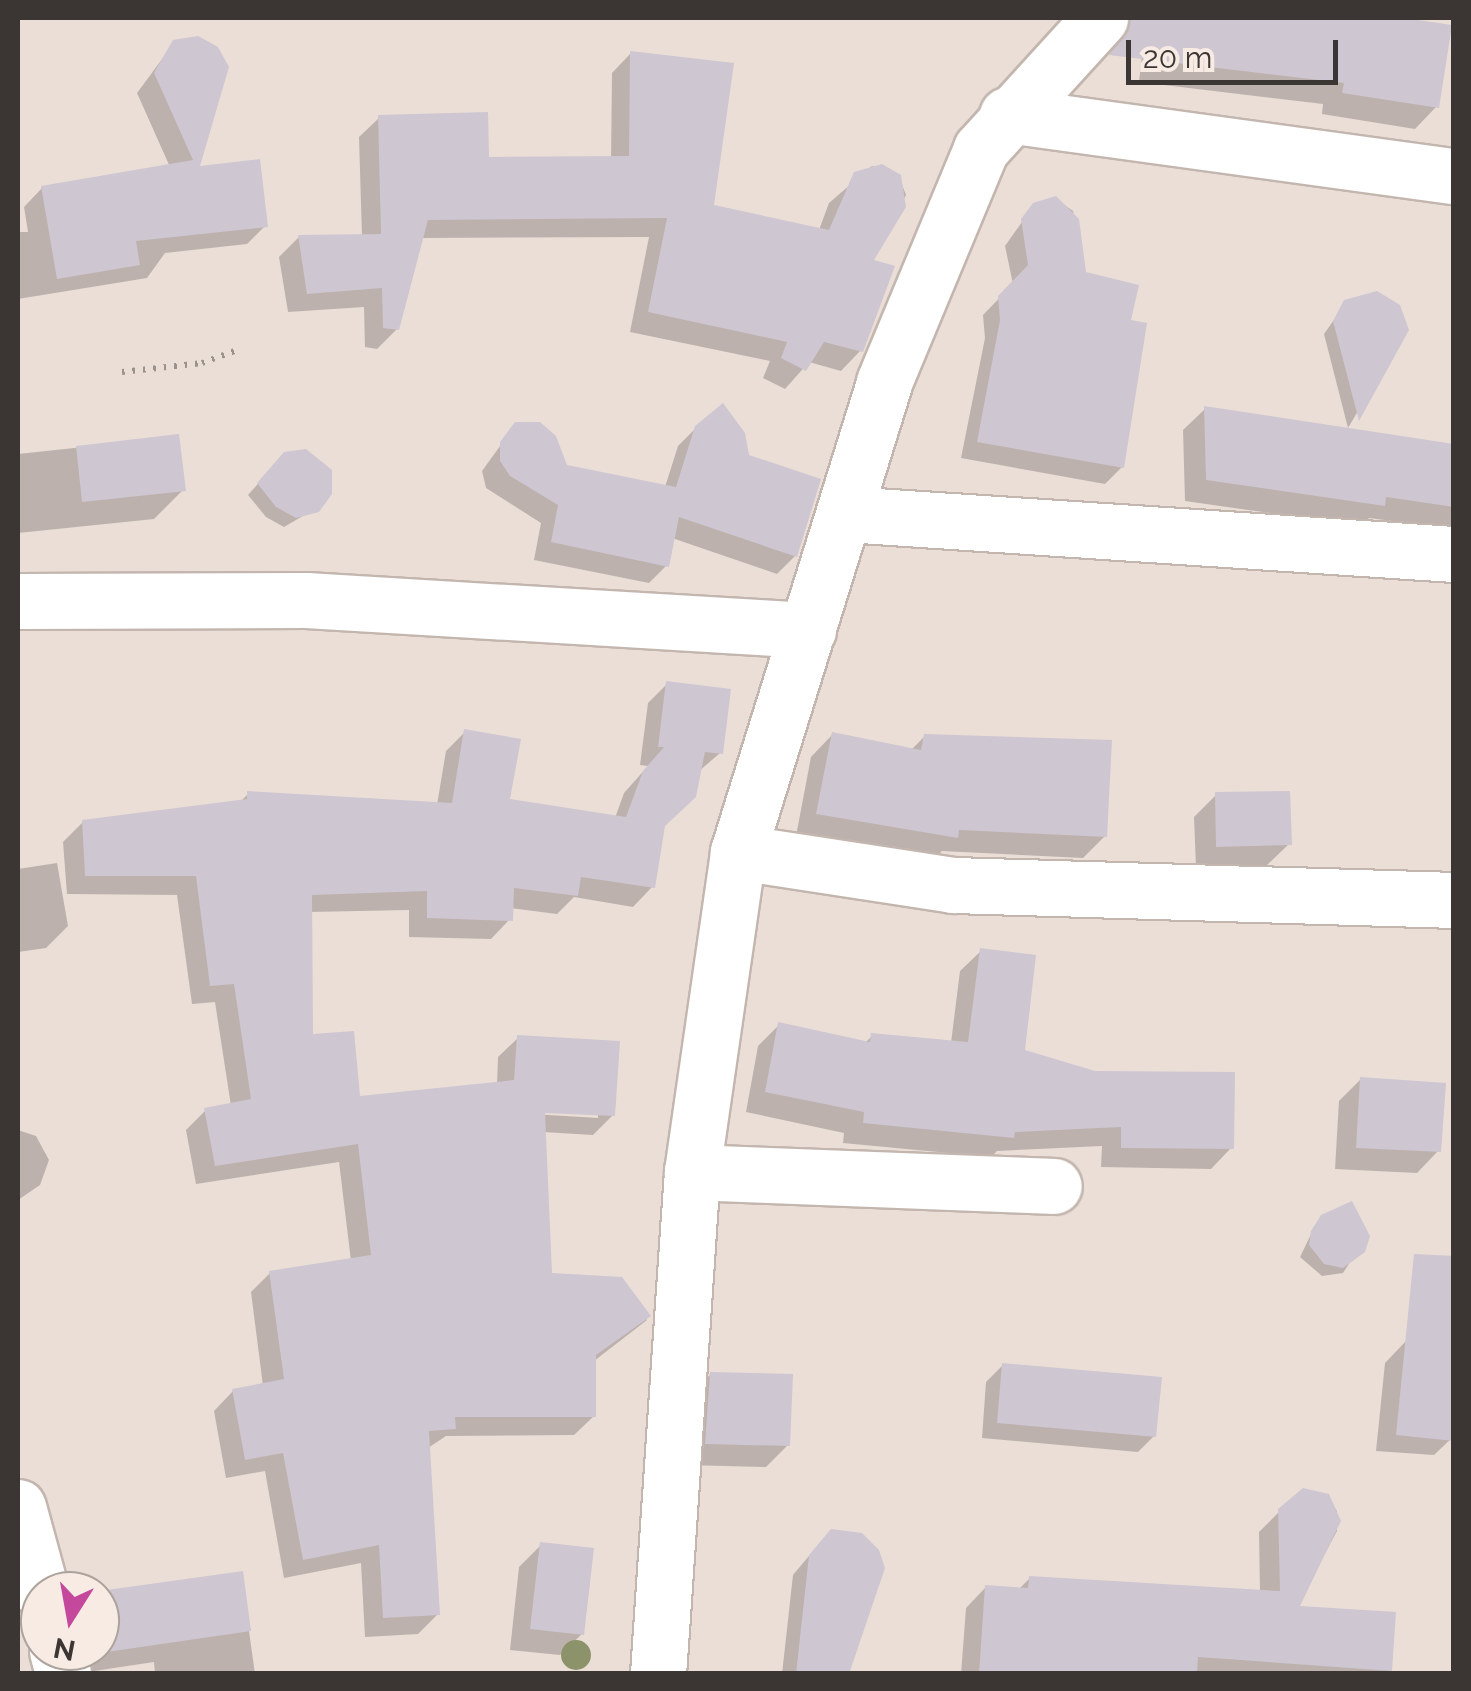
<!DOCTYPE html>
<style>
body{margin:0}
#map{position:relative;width:1471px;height:1691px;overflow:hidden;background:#ebded7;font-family:Raleway,sans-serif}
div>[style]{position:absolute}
.shadow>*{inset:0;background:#0003}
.building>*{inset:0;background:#cec6d1}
.path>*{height:6px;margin-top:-3px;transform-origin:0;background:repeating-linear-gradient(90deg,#9b928d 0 2.5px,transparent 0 10.5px)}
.roads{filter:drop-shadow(2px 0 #c3b6af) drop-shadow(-2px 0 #c3b6af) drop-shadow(0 2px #c3b6af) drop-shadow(0 -2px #c3b6af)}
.minor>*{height:55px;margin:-27.5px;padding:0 27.5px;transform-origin:27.5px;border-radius:27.5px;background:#fff}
.trees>*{width:30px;height:30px;margin:-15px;border-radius:50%;background:#8c936b}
span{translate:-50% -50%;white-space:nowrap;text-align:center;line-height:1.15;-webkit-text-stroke:8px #f8ebe4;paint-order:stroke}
.frame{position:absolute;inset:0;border:20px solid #3b3633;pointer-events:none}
.north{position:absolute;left:20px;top:1571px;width:100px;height:100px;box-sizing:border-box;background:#f8ebe4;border:2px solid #aca39d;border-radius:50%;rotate:191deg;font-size:28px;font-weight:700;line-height:40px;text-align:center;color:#3b3633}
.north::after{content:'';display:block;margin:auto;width:35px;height:45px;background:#c4499c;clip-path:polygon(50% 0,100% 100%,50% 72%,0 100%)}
.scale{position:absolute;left:1126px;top:40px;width:212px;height:45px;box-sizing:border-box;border:5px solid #3b3633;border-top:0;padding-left:12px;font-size:30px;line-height:35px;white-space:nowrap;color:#3b3633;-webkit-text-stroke:8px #f8ebe4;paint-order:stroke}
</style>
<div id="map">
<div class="shadow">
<i style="clip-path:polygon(1146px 18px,1377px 18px,1449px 27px,1436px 107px,1415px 129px,1322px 114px,1323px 104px,1139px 82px)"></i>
<i style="clip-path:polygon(174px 43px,196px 169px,265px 226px,247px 244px,165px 253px,147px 278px,18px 299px,18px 232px,28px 232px,24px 207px,42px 188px,170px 167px,137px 93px)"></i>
<i style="clip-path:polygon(631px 53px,711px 207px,819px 230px,829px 203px,872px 166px,899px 177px,906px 195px,870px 262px,860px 351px,841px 371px,809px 362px,785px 389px,763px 378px,770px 361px,630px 332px,649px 237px,421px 238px,397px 329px,377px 349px,365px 347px,364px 307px,288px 312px,279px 257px,299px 237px,362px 236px,359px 137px,379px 118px,487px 160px,611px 159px,612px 73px)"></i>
<i style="clip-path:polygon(1056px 199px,1073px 211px,1084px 274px,1128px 322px,1122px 467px,1105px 484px,961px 458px,985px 338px,983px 315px,1013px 284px,1005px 246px,1034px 205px)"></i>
<i style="clip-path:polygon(1346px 303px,1406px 330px,1348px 428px,1324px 334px)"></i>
<i style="clip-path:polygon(1205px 409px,1454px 445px,1454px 529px,1369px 518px,1361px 526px,1185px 501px,1183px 430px)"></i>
<i style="clip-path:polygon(516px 424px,565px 468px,665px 487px,678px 446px,696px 428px,747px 456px,795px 556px,777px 574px,672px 538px,667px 565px,649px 583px,534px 560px,541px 523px,486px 488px,482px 471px)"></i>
<i style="clip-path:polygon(177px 437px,183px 490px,154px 519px,18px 533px,18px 454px)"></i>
<i style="clip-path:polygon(274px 466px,325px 503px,284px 527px,266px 517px,248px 495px)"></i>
<i style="clip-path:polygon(evenodd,667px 684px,720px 753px,698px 772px,662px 827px,652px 887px,633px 907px,574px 897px,557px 914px,510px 908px,510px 919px,491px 939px,409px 937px,409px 910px,309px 912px,311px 1037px,357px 1098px,497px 1085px,498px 1057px,518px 1038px,613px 1115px,593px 1135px,543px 1132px,549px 1275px,620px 1279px,647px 1320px,594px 1361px,594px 1416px,574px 1435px,446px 1436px,428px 1448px,438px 1614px,418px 1634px,365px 1637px,361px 1563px,284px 1578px,265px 1471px,226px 1478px,214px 1411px,233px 1391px,263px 1386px,251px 1292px,270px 1273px,351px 1261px,339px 1162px,196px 1184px,186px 1130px,205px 1111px,231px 1106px,215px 1002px,192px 1004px,177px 895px,67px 894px,63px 842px,83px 822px,239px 803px,248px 794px,437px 805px,446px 751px,465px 732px,508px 801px,615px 818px,624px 793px,648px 766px,640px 765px,648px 703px,667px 684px,533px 1109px,598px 1113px,598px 1118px,532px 1114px,533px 1109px)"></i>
<i style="clip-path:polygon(832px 735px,911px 750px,925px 736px,1105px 836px,1083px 858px,942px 851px,934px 859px,796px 836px,811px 757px)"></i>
<i style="clip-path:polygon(1216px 795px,1289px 844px,1267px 865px,1196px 867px,1194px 817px)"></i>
<i style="clip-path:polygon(57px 863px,68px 926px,46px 948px,18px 952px,18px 869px)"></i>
<i style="clip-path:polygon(981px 951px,1023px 1052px,1231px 1148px,1211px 1169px,1101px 1167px,1102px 1146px,997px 1151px,991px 1157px,843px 1143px,844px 1133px,746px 1112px,758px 1046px,779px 1025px,865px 1043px,872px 1036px,951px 1043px,960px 971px)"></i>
<i style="clip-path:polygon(1361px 1079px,1438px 1151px,1417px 1173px,1335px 1169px,1339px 1101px)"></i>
<i style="clip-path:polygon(18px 1130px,36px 1136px,49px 1160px,40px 1185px,18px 1200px)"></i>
<i style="clip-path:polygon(1316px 1224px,1367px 1236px,1343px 1273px,1322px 1276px,1300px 1257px)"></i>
<i style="clip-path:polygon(1406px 1341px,1454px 1436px,1434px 1455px,1376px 1451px,1385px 1363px)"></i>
<i style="clip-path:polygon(1002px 1366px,1154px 1436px,1138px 1452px,982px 1438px,986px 1382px)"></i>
<i style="clip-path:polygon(711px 1374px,788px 1445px,766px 1467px,684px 1465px,689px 1396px)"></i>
<i style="clip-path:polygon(1327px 1496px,1337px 1511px,1337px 1531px,1296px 1608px,1390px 1670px,1386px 1674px,961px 1674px,966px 1608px,986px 1587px,1018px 1590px,1030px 1578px,1260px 1592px,1259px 1532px,1280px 1511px)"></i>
<i style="clip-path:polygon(541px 1545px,582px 1634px,560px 1655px,510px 1650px,519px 1567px)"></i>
<i style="clip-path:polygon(814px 1550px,839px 1674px,782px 1674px,793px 1575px)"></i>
<i style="clip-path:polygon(241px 1574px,255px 1674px,155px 1674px,154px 1662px,81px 1673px,78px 1651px,100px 1651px,100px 1594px)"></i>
</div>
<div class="building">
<i style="clip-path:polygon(1130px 18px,1405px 18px,1452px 25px,1439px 108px,1342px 93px,1344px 83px,1109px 55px)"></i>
<i style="clip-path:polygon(198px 36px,218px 47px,229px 67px,200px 166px,260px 159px,268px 227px,136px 241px,140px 265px,57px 279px,41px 186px,193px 160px,154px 73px,173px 40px)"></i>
<i style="clip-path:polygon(630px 51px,734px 63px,714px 205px,829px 230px,854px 172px,882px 164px,901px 175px,906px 207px,874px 260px,895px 266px,863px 352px,824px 342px,806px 371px,781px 358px,787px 342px,648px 312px,667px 218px,428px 220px,399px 330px,383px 328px,382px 288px,307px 294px,298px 235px,381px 234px,378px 115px,488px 112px,489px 157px,629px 156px)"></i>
<i style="clip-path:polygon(1056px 196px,1079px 219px,1086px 272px,1139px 285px,1131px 320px,1147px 323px,1124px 468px,977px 442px,1000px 320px,998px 296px,1028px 265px,1021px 219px,1033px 203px)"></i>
<i style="clip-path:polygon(1377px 291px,1400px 305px,1409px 330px,1359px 421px,1333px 321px,1344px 300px)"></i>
<i style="clip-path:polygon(723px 403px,745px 433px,749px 455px,821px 479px,797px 557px,679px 517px,669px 567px,551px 542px,558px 505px,510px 476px,500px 461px,500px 442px,515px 422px,540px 422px,556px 436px,567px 465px,676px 487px,695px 426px)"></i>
<i style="clip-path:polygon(1204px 406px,1454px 444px,1454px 507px,1386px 497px,1385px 506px,1206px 480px)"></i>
<i style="clip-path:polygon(179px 434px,186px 491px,82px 502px,76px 446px)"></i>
<i style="clip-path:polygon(306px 449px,332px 470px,332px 494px,319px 512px,296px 518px,276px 507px,257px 483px,284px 452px)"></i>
<i style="clip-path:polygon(666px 681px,731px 689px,723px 754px,705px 752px,696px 797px,665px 826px,655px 888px,581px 877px,578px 896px,514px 888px,513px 921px,427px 918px,427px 891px,312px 895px,313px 1034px,354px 1031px,360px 1096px,514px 1080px,517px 1035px,620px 1041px,615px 1116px,545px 1113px,552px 1273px,622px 1277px,651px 1316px,596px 1355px,596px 1417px,455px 1417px,456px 1429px,429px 1431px,440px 1615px,383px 1618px,379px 1545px,303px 1560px,283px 1453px,245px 1460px,232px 1389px,284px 1379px,269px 1271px,371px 1255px,358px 1144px,215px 1166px,204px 1108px,251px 1099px,234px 984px,210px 986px,196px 876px,85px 876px,82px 820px,247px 799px,247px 791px,452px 803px,464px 729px,521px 739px,510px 799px,626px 817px,643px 771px,664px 747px,658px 747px)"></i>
<i style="clip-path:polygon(832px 732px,921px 750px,924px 734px,1112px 740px,1107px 837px,959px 830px,958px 838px,816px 814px)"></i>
<i style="clip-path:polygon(1290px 791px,1292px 845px,1216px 847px,1215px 792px)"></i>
<i style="clip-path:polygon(980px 948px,1036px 955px,1025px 1050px,1095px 1071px,1235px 1072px,1234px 1149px,1121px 1148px,1121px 1127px,1015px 1132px,1014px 1138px,863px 1123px,864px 1112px,765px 1092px,778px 1022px,870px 1042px,871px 1033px,968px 1042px)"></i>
<i style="clip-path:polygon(1360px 1077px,1446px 1083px,1441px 1152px,1356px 1148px)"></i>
<i style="clip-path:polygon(1352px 1201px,1370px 1236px,1365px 1252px,1343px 1268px,1324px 1264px,1309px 1245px,1311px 1231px,1321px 1215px)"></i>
<i style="clip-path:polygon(1414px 1254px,1454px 1256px,1454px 1441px,1396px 1435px)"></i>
<i style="clip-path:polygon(1002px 1363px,1162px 1377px,1156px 1437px,997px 1423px)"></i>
<i style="clip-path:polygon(710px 1372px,793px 1374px,790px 1446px,705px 1444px)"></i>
<i style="clip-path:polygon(1303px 1488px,1329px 1494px,1341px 1521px,1300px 1606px,1396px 1612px,1392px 1671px,1198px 1657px,1197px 1674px,979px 1674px,985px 1585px,1028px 1588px,1029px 1576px,1280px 1591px,1278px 1509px)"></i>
<i style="clip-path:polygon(831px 1529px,862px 1533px,879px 1550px,885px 1568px,849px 1674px,796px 1674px,809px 1555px)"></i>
<i style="clip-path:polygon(540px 1542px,594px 1548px,584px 1635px,530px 1629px)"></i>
<i style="clip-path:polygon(243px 1571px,251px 1631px,100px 1653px,100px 1591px)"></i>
</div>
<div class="path">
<i style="left:122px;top:372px;width:81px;rotate:-6.4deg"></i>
<i style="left:202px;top:363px;width:40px;rotate:-20.2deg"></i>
</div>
<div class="roads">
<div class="minor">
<i style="left:1007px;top:115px;width:451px;rotate:7.8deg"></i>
<i style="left:845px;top:514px;width:610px;rotate:3.76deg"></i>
<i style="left:18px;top:601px;width:288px;rotate:-0.2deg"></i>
<i style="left:306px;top:600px;width:503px;rotate:3.42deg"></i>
<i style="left:738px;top:852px;width:218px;rotate:8.7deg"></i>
<i style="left:953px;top:885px;width:501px;rotate:1.71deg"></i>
<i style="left:692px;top:1172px;width:362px;rotate:2.2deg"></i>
<i style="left:18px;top:1507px;width:87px;rotate:74.7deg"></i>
<i style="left:57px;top:1651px;width:24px;rotate:75deg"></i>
<i style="left:658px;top:1674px;width:503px;rotate:-86.13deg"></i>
<i style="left:692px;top:1172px;width:323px;rotate:-81.8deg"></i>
<i style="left:738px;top:852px;width:492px;rotate:-72.7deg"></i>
<i style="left:884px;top:382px;width:252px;rotate:-67.4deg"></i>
<i style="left:981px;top:149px;width:177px;rotate:-47.7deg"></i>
</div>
</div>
<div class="trees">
<i style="left:576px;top:1655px"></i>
</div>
<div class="frame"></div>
<div class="north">N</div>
<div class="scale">20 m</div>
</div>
